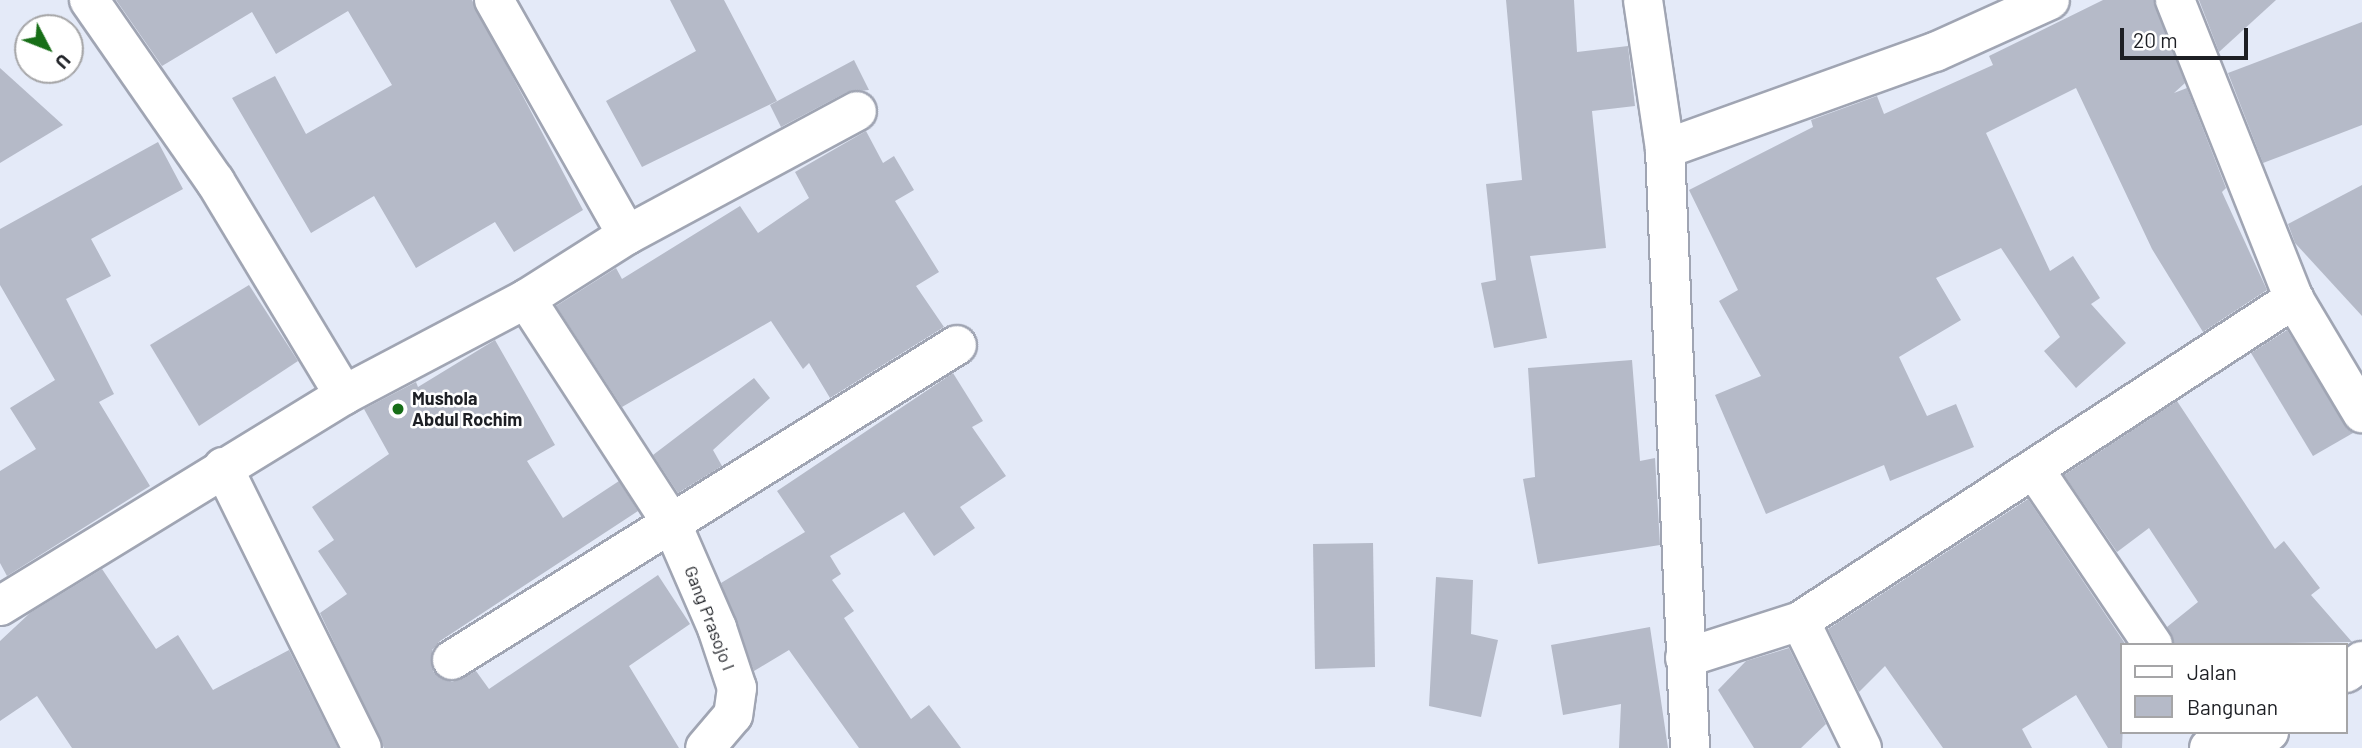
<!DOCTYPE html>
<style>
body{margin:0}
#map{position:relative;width:2362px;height:748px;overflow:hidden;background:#e4eaf8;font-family:Barlow,sans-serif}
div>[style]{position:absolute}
.building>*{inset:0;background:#b5bac8}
.roads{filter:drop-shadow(2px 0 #a0a5b3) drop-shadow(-2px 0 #a0a5b3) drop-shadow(0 2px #a0a5b3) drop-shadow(0 -2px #a0a5b3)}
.minor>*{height:38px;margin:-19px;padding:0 19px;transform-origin:19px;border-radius:19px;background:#fff}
.dots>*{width:19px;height:19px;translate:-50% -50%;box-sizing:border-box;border:4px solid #fff;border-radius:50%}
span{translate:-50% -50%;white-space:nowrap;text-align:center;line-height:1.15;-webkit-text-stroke:5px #fff;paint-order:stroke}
.poi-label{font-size:18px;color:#1d1f24;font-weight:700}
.left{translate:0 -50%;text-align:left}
.street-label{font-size:18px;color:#1d1f24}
.legend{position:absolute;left:2120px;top:643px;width:228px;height:91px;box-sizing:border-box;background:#fff;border:2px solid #a5a5a7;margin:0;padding:9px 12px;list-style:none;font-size:21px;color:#1d1f24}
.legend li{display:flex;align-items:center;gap:14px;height:35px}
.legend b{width:35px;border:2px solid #a5a5a7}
.north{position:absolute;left:14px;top:14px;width:70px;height:70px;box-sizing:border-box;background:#fff;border:2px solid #a5a5a7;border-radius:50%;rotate:132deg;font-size:19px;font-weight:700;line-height:28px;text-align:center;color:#1d1f24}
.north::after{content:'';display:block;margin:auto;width:24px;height:32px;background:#176e17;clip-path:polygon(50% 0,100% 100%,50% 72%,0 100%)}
.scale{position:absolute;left:2120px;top:28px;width:128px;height:32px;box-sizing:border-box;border:4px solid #1d1f24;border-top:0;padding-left:9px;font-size:21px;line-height:24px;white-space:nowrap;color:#1d1f24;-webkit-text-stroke:5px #fff;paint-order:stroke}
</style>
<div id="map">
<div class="building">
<i style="clip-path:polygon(116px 0,472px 0,583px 210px,514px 252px,495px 222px,416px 268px,374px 196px,311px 233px,232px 98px,275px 76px,306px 134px,392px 85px,348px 11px,276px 54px,252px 12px,162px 66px)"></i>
<i style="clip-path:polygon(670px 0,724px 0,777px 101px,642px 167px,606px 101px,696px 51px)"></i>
<i style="clip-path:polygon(1506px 0,1574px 0,1577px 52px,1628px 46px,1635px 106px,1592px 111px,1606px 248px,1530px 256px,1547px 338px,1494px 348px,1481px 283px,1496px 280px,1486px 184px,1522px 180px)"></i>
<i style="clip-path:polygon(2103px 0,2154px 0,2185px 83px,2174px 93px,2187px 88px,2226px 188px,2222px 192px,2267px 290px,2203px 332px,2152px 249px,2076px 88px,1986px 133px,2050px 271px,2073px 256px,2100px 298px,2091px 304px,2126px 343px,2076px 388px,2044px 351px,2060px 337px,2001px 248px,1936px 278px,1961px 320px,1899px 357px,1927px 416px,1956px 404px,1974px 447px,1890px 481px,1884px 465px,1766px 514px,1715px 395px,1761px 376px,1719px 301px,1738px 290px,1689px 190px,1813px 127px,1811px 120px,1877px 96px,1884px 114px,1993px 65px,1989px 56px)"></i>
<i style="clip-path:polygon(2199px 0,2276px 0,2219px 52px)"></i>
<i style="clip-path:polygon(2362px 22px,2362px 125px,2263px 163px,2228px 73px)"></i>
<i style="clip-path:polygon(854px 60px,869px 90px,847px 92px,781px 127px,770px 105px)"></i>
<i style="clip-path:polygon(0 68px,63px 125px,0 163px)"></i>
<i style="clip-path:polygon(866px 131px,883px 163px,894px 156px,914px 190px,895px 201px,939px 272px,916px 286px,944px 327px,830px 398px,809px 363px,803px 369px,771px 321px,622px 407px,556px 306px,616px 268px,622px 279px,740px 206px,758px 233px,809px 198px,795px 172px)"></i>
<i style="clip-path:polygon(158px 142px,183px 189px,91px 239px,111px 276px,66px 299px,114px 394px,99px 402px,150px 486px,7px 576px,0 563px,0 471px,36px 449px,10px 408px,55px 380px,0 285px,0 229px)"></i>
<i style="clip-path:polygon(2362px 185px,2362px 316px,2295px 243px,2288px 224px)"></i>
<i style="clip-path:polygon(249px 285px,298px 361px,199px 426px,150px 345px)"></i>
<i style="clip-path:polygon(2287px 330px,2353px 433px,2313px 456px,2251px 353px)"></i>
<i style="clip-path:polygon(495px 340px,555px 445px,527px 461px,563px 518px,619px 481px,638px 511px,440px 641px,432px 650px,433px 671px,452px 682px,476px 671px,489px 689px,658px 575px,690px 624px,629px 666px,679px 748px,384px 748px,320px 613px,347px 594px,318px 551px,334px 540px,312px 507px,389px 454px,364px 409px,416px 382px,418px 387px)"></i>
<i style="clip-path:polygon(1632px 360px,1640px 461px,1655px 458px,1660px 545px,1538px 564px,1523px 479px,1535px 477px,1528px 368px)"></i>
<i style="clip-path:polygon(953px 373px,983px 421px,972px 427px,1006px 476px,960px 507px,975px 528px,934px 556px,904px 512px,830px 556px,841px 574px,832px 580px,854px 611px,844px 618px,911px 719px,929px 705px,961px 748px,859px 748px,789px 650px,754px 671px,721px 583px,805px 532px,777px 491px)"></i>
<i style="clip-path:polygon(754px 378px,770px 398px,713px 450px,722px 466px,678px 493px,653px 455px)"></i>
<i style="clip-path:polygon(2177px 401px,2275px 549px,2284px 541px,2320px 588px,2311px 595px,2352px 642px,2175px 645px,2167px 627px,2198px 602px,2149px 528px,2117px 552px,2064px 475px)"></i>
<i style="clip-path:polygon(2028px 499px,2126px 645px,2122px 748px,2108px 748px,2076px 695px,2022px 729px,2032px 748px,1943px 748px,1885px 666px,1859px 692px,1828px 629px)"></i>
<i style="clip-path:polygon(1373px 543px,1375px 667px,1315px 669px,1313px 544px)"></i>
<i style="clip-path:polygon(102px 569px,156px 649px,178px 635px,213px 690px,289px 650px,338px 748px,72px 748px,37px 696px,0 721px,0 641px,30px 613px)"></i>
<i style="clip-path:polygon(1436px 577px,1473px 580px,1471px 634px,1498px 640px,1481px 717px,1429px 706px)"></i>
<i style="clip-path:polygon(1650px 627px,1668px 748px,1619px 748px,1621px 704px,1563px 715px,1551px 645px)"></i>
<i style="clip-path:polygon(1789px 648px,1826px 724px,1801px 748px,1754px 748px,1718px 690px,1746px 661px)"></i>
</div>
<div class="roads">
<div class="minor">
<i style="left:89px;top:0;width:221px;rotate:55.2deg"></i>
<i style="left:215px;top:181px;width:250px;rotate:58.9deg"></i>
<i style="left:494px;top:0;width:270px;rotate:60.5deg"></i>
<i style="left:1643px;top:0;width:151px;rotate:81.6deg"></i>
<i style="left:1665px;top:149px;width:600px;rotate:87.61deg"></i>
<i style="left:1665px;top:149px;width:287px;rotate:-19.8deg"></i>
<i style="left:1935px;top:52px;width:126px;rotate:-24.3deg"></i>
<i style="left:526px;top:299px;width:120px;rotate:-32.4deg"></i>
<i style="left:627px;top:235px;width:261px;rotate:-28.3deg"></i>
<i style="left:2294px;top:299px;width:133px;rotate:59.2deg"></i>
<i style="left:223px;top:467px;width:313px;rotate:63.7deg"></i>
<i style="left:2034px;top:469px;width:212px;rotate:55.9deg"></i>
<i style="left:0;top:606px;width:404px;rotate:-31.5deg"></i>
<i style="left:344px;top:395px;width:206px;rotate:-27.8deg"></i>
<i style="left:526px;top:299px;width:266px;rotate:57deg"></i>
<i style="left:671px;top:522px;width:116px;rotate:66.5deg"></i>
<i style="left:717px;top:628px;width:63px;rotate:71.6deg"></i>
<i style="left:737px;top:688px;width:27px;rotate:98deg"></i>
<i style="left:733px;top:715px;width:43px;rotate:130.3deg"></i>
<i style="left:1685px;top:658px;width:121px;rotate:-17.8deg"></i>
<i style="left:452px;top:660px;width:595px;rotate:-31.95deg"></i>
<i style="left:2346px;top:673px;width:20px;rotate:-37deg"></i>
<i style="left:1862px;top:748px;width:141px;rotate:-116deg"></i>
<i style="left:1800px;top:621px;width:590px;rotate:-33.1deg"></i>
<i style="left:2294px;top:299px;width:322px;rotate:-111.7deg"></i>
<i style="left:2209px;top:748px;width:12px;rotate:-31deg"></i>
<i style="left:2219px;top:742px;width:32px;rotate:7deg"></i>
<i style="left:2251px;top:746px;width:23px;rotate:-38deg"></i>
</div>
</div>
<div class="dots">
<i style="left:398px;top:409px;background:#176e17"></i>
</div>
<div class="poi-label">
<span class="left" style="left:412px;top:409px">Mushola<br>Abdul Rochim</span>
</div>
<div class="street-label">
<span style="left:710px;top:618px;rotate:69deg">Gang Prasojo I</span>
</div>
<ul class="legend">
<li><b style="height:9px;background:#fff"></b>Jalan</li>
<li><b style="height:19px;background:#b5bac8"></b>Bangunan</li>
</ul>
<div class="north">U</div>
<div class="scale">20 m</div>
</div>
